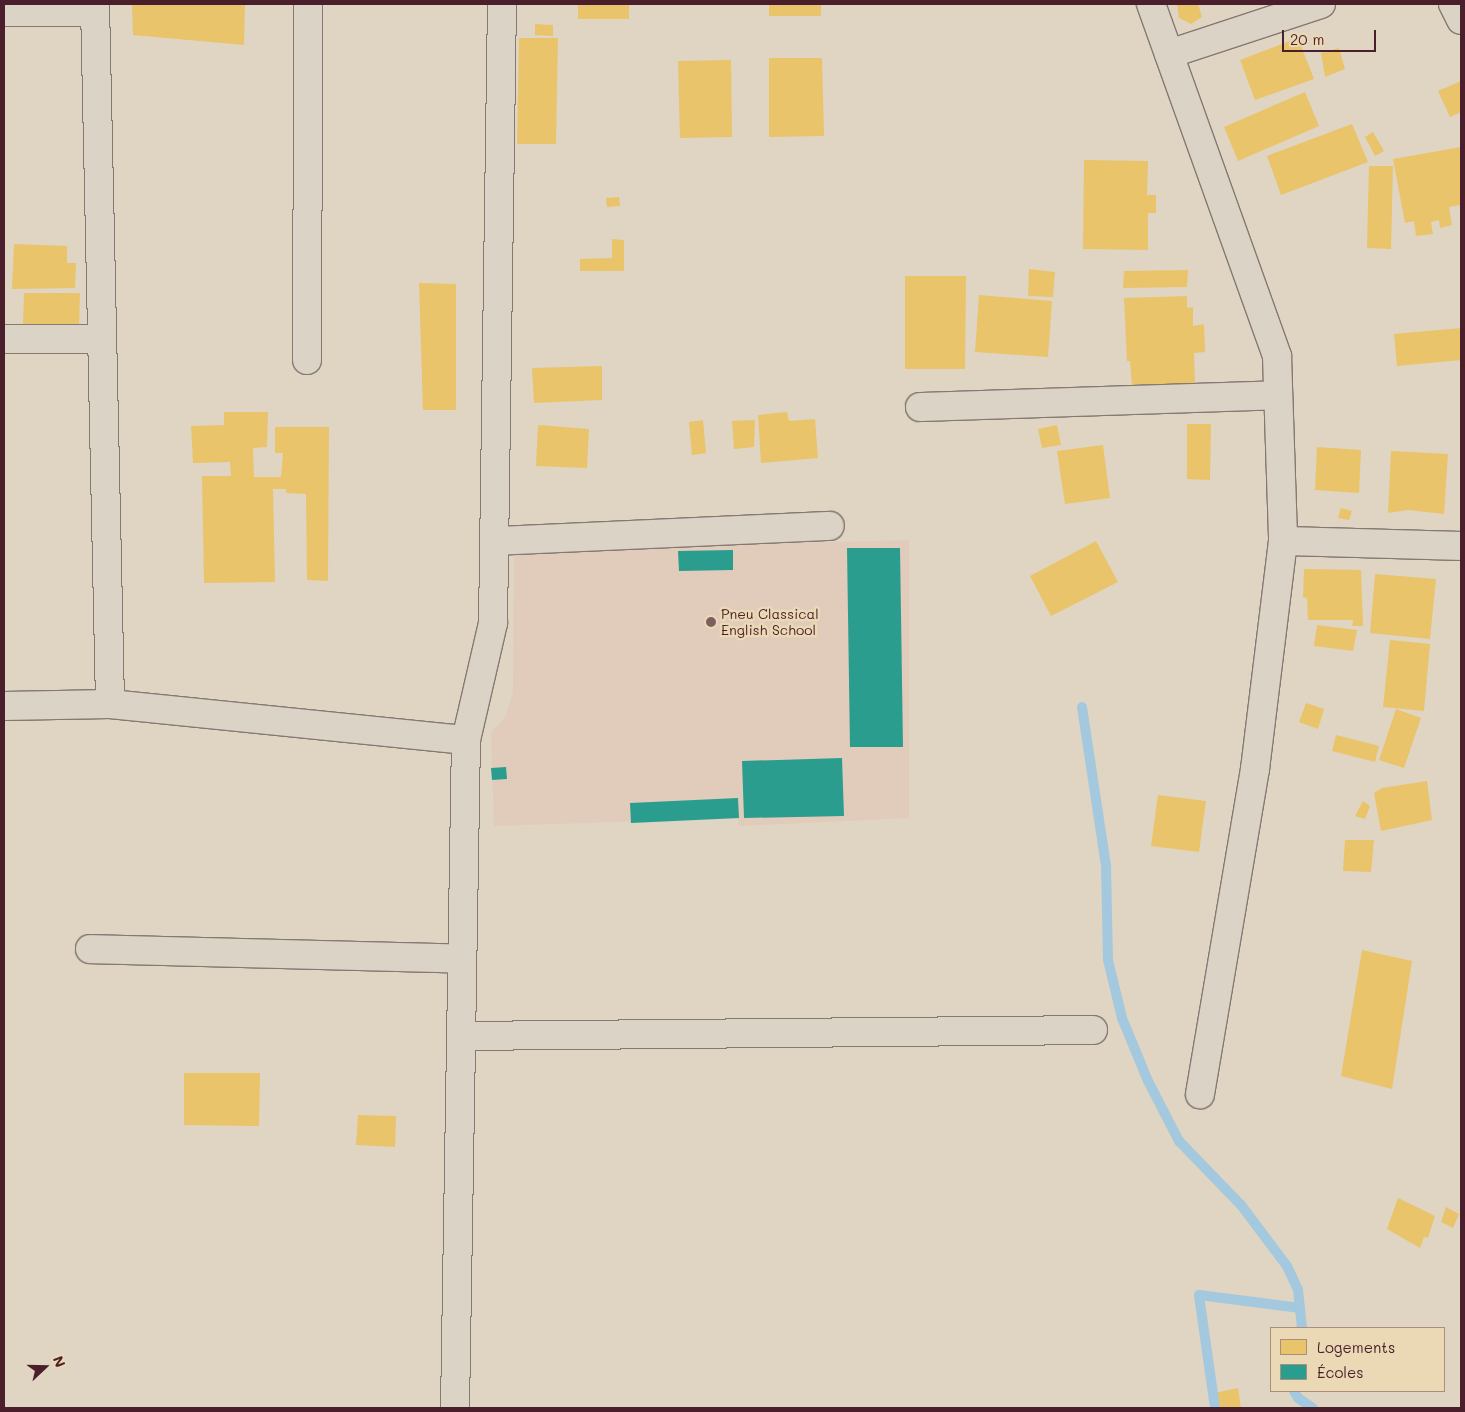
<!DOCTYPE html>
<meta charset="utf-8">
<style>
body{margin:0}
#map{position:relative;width:1465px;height:1412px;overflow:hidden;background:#dfd5c2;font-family:Mali,sans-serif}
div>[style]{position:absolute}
.built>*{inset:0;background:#e1cbba}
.homes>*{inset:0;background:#e9c46a}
.schools>*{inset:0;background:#2a9d8f}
.stream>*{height:10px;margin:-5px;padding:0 5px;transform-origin:5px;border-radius:5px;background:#a4c9de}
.roads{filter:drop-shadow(1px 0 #857972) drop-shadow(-1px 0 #857972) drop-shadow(0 1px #857972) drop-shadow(0 -1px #857972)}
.minor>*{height:28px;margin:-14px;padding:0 14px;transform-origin:14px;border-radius:14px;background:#dbd3c6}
.dots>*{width:14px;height:14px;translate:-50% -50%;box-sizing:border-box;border:2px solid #ebd9b6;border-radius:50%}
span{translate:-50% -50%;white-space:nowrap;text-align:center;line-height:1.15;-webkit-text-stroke:5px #ebd9b6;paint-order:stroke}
.poi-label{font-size:14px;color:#4a1f2b}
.left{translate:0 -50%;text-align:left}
.frame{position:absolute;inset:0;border:5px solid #4a1f2b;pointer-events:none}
.legend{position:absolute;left:1270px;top:1327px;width:175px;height:65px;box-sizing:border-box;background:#ebd9b6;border:1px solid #ab8f7e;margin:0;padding:6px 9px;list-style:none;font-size:15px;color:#4a1f2b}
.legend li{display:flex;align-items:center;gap:10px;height:25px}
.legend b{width:25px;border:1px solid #ab8f7e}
.north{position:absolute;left:20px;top:1342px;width:50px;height:50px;-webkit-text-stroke:4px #ebd9b6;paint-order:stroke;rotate:69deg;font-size:14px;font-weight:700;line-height:20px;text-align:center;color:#4a1f2b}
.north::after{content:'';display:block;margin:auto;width:18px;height:22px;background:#4a1f2b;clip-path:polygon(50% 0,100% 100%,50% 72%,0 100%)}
.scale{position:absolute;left:1282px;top:30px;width:94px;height:22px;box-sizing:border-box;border:2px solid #4a1f2b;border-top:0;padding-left:6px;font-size:15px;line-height:18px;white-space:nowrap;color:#4a1f2b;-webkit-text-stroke:4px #ebd9b6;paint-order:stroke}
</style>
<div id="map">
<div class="built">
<i style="clip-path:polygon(909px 540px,909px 818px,739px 826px,738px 818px,494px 826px,491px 733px,506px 716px,513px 692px,514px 551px)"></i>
</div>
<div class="homes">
<i style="clip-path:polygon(132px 4px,245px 4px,244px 45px,133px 35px)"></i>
<i style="clip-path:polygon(578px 4px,629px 4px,629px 19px,578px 19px)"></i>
<i style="clip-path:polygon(769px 4px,821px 4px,821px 16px,769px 16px)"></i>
<i style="clip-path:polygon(1177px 4px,1198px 4px,1202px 17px,1191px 24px,1179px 18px)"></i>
<i style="clip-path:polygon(535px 24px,553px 25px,553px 36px,535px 35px)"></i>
<i style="clip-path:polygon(519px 38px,558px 38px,556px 144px,517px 144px)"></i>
<i style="clip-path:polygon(1298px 38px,1314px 79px,1255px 100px,1240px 60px)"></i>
<i style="clip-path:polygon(1339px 48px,1345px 69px,1325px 77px,1321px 53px)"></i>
<i style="clip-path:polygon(769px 58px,822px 58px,824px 136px,769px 137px)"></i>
<i style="clip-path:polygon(731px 60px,732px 137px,680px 138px,678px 61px)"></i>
<i style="clip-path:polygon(1461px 81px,1461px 112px,1450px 117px,1438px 91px)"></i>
<i style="clip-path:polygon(1305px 92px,1319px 126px,1238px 161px,1224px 127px)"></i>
<i style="clip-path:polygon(1352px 124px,1368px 162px,1281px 195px,1267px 156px)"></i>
<i style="clip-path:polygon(1373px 132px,1384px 151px,1375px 156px,1365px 137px)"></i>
<i style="clip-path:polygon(1461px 147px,1461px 205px,1449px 207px,1452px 225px,1440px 228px,1439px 220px,1431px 222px,1433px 234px,1416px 236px,1414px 221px,1405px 223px,1393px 159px)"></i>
<i style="clip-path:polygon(1084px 160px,1148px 161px,1147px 195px,1156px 195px,1156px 213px,1148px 213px,1148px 250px,1083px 249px)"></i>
<i style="clip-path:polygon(1369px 166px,1393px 166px,1391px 249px,1367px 248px)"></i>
<i style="clip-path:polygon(619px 197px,620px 206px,607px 207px,606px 198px)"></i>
<i style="clip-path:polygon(612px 239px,624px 240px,624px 271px,580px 271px,580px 259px,612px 258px)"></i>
<i style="clip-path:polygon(14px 244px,67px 246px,67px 263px,76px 263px,75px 288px,12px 289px)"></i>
<i style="clip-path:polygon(1029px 269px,1055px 272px,1053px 297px,1028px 296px)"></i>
<i style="clip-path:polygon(1188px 270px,1187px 287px,1123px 288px,1124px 271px)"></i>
<i style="clip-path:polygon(905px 276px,966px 276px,965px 369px,905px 369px)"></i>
<i style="clip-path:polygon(419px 283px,456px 284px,456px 410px,423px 410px)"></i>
<i style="clip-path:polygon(24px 293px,80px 293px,79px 327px,23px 324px)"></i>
<i style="clip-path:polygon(979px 295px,1052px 301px,1048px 357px,975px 352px)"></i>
<i style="clip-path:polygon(1187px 296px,1187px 308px,1193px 307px,1193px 326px,1204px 324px,1205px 352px,1194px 353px,1195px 385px,1132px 385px,1130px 361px,1127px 361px,1124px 298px)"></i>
<i style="clip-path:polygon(1461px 328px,1461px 360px,1397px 366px,1394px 334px)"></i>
<i style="clip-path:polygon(602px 366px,602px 400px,534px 403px,532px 368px)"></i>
<i style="clip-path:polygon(224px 412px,268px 412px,267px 447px,253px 448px,254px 477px,281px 477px,283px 453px,275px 453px,275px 427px,329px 427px,328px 581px,307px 580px,306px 494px,286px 493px,286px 489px,273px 489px,275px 582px,204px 583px,202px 476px,231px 476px,230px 462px,193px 463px,191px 426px,224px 425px)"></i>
<i style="clip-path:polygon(787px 412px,789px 421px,815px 419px,818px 458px,761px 463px,758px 415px)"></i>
<i style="clip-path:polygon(703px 420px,706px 453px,692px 455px,689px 422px)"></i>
<i style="clip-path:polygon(755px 420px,754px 447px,734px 449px,732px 421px)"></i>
<i style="clip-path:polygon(1187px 424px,1211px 424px,1210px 480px,1187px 479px)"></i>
<i style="clip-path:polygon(538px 425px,589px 429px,587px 468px,536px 466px)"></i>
<i style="clip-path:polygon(1057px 425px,1061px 445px,1042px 448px,1038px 429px)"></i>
<i style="clip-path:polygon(1103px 445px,1110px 498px,1065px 504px,1057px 451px)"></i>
<i style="clip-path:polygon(1317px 447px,1361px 450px,1359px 493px,1315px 490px)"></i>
<i style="clip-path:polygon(1391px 451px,1448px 454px,1444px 514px,1408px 510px,1388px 513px)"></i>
<i style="clip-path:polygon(1341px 508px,1352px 511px,1349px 520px,1338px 518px)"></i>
<i style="clip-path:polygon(1096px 541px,1118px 582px,1051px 616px,1030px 576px)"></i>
<i style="clip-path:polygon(1304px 569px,1361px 570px,1363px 626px,1352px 626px,1353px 620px,1308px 620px,1307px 598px,1303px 597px)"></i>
<i style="clip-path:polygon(1375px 574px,1436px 579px,1430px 639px,1370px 633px)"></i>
<i style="clip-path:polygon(1317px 625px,1357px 630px,1353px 651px,1314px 646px)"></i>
<i style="clip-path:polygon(1390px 640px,1430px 644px,1424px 711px,1383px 707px)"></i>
<i style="clip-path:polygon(1306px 703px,1324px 709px,1318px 729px,1299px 722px)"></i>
<i style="clip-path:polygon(1396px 709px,1421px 718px,1404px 768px,1379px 760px)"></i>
<i style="clip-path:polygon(1336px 735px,1379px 746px,1375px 762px,1332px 751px)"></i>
<i style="clip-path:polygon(1427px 781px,1432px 820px,1381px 831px,1374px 793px,1382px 788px)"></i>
<i style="clip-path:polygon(1158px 795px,1206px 801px,1199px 852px,1151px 846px)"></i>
<i style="clip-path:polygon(1363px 801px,1370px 806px,1365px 819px,1355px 816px)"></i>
<i style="clip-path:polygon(1345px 840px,1374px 840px,1371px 872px,1343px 871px)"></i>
<i style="clip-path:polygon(1362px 950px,1412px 961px,1392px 1089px,1341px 1076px)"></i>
<i style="clip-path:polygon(184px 1073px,260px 1073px,259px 1126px,184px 1125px)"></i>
<i style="clip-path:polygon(358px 1115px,396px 1116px,395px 1147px,356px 1145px)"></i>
<i style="clip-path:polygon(1398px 1198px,1435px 1216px,1428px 1238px,1424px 1237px,1420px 1248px,1387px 1229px)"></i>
<i style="clip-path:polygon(1446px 1207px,1459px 1214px,1453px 1228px,1441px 1222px)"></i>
<i style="clip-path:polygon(1238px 1388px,1241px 1408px,1218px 1408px,1215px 1393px)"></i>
</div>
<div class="schools">
<i style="clip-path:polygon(847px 548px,900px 548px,903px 747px,850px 747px)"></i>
<i style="clip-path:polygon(733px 550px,733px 570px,679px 571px,678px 551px)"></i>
<i style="clip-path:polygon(842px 758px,844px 816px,744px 818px,742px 761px)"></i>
<i style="clip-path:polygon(506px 767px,507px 779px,492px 780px,491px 768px)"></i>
<i style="clip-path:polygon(738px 798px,739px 818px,631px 823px,630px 803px)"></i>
</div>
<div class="stream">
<i style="left:1082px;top:707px;width:160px;rotate:81.4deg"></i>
<i style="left:1106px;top:865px;width:95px;rotate:88.8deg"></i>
<i style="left:1108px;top:960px;width:60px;rotate:76.4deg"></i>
<i style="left:1122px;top:1018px;width:68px;rotate:67.6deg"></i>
<i style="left:1148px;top:1081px;width:68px;rotate:62.7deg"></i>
<i style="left:1179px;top:1141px;width:89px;rotate:45.9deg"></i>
<i style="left:1241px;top:1205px;width:76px;rotate:53deg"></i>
<i style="left:1287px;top:1266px;width:26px;rotate:65deg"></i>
<i style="left:1298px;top:1290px;width:38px;rotate:84deg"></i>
<i style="left:1294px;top:1391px;width:8px;rotate:60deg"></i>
<i style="left:1298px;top:1398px;width:18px;rotate:34deg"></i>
<i style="left:1215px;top:1408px;width:114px;rotate:-98.1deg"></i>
<i style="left:1199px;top:1295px;width:102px;rotate:7.3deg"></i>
</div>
<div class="roads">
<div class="minor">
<i style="left:95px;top:4px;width:700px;rotate:88.77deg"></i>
<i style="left:1151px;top:4px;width:374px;rotate:70.3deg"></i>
<i style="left:1277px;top:356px;width:185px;rotate:88.1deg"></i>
<i style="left:1283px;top:541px;width:230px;rotate:97deg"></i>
<i style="left:1255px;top:769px;width:330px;rotate:99.6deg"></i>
<i style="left:1453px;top:4px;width:18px;rotate:63deg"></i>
<i style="left:4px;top:12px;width:91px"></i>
<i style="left:1169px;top:54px;width:160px;rotate:-18.2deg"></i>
<i style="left:4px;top:339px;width:98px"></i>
<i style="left:307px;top:360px;width:356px;rotate:-89.8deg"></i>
<i style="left:920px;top:407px;width:358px;rotate:-1.9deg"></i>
<i style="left:496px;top:541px;width:334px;rotate:-2.6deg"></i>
<i style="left:1283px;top:541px;width:178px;rotate:1.6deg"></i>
<i style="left:4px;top:706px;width:106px;rotate:-1.1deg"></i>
<i style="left:110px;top:704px;width:358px;rotate:5.8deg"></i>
<i style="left:466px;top:740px;width:120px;rotate:-77deg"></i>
<i style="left:493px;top:623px;width:619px;rotate:-89.17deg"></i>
<i style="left:90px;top:949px;width:372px;rotate:1.5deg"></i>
<i style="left:461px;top:1036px;width:632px;rotate:-0.54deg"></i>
<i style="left:455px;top:1408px;width:668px;rotate:-89.06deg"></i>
</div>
</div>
<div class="dots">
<i style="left:711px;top:622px;background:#7e5f60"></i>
</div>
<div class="poi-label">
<span class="left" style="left:721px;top:622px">Pneu Classical<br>English School</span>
</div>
<div class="frame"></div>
<ul class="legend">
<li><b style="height:14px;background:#e9c46a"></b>Logements</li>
<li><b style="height:14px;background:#2a9d8f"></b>Écoles</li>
</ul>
<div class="north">N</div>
<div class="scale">20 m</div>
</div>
